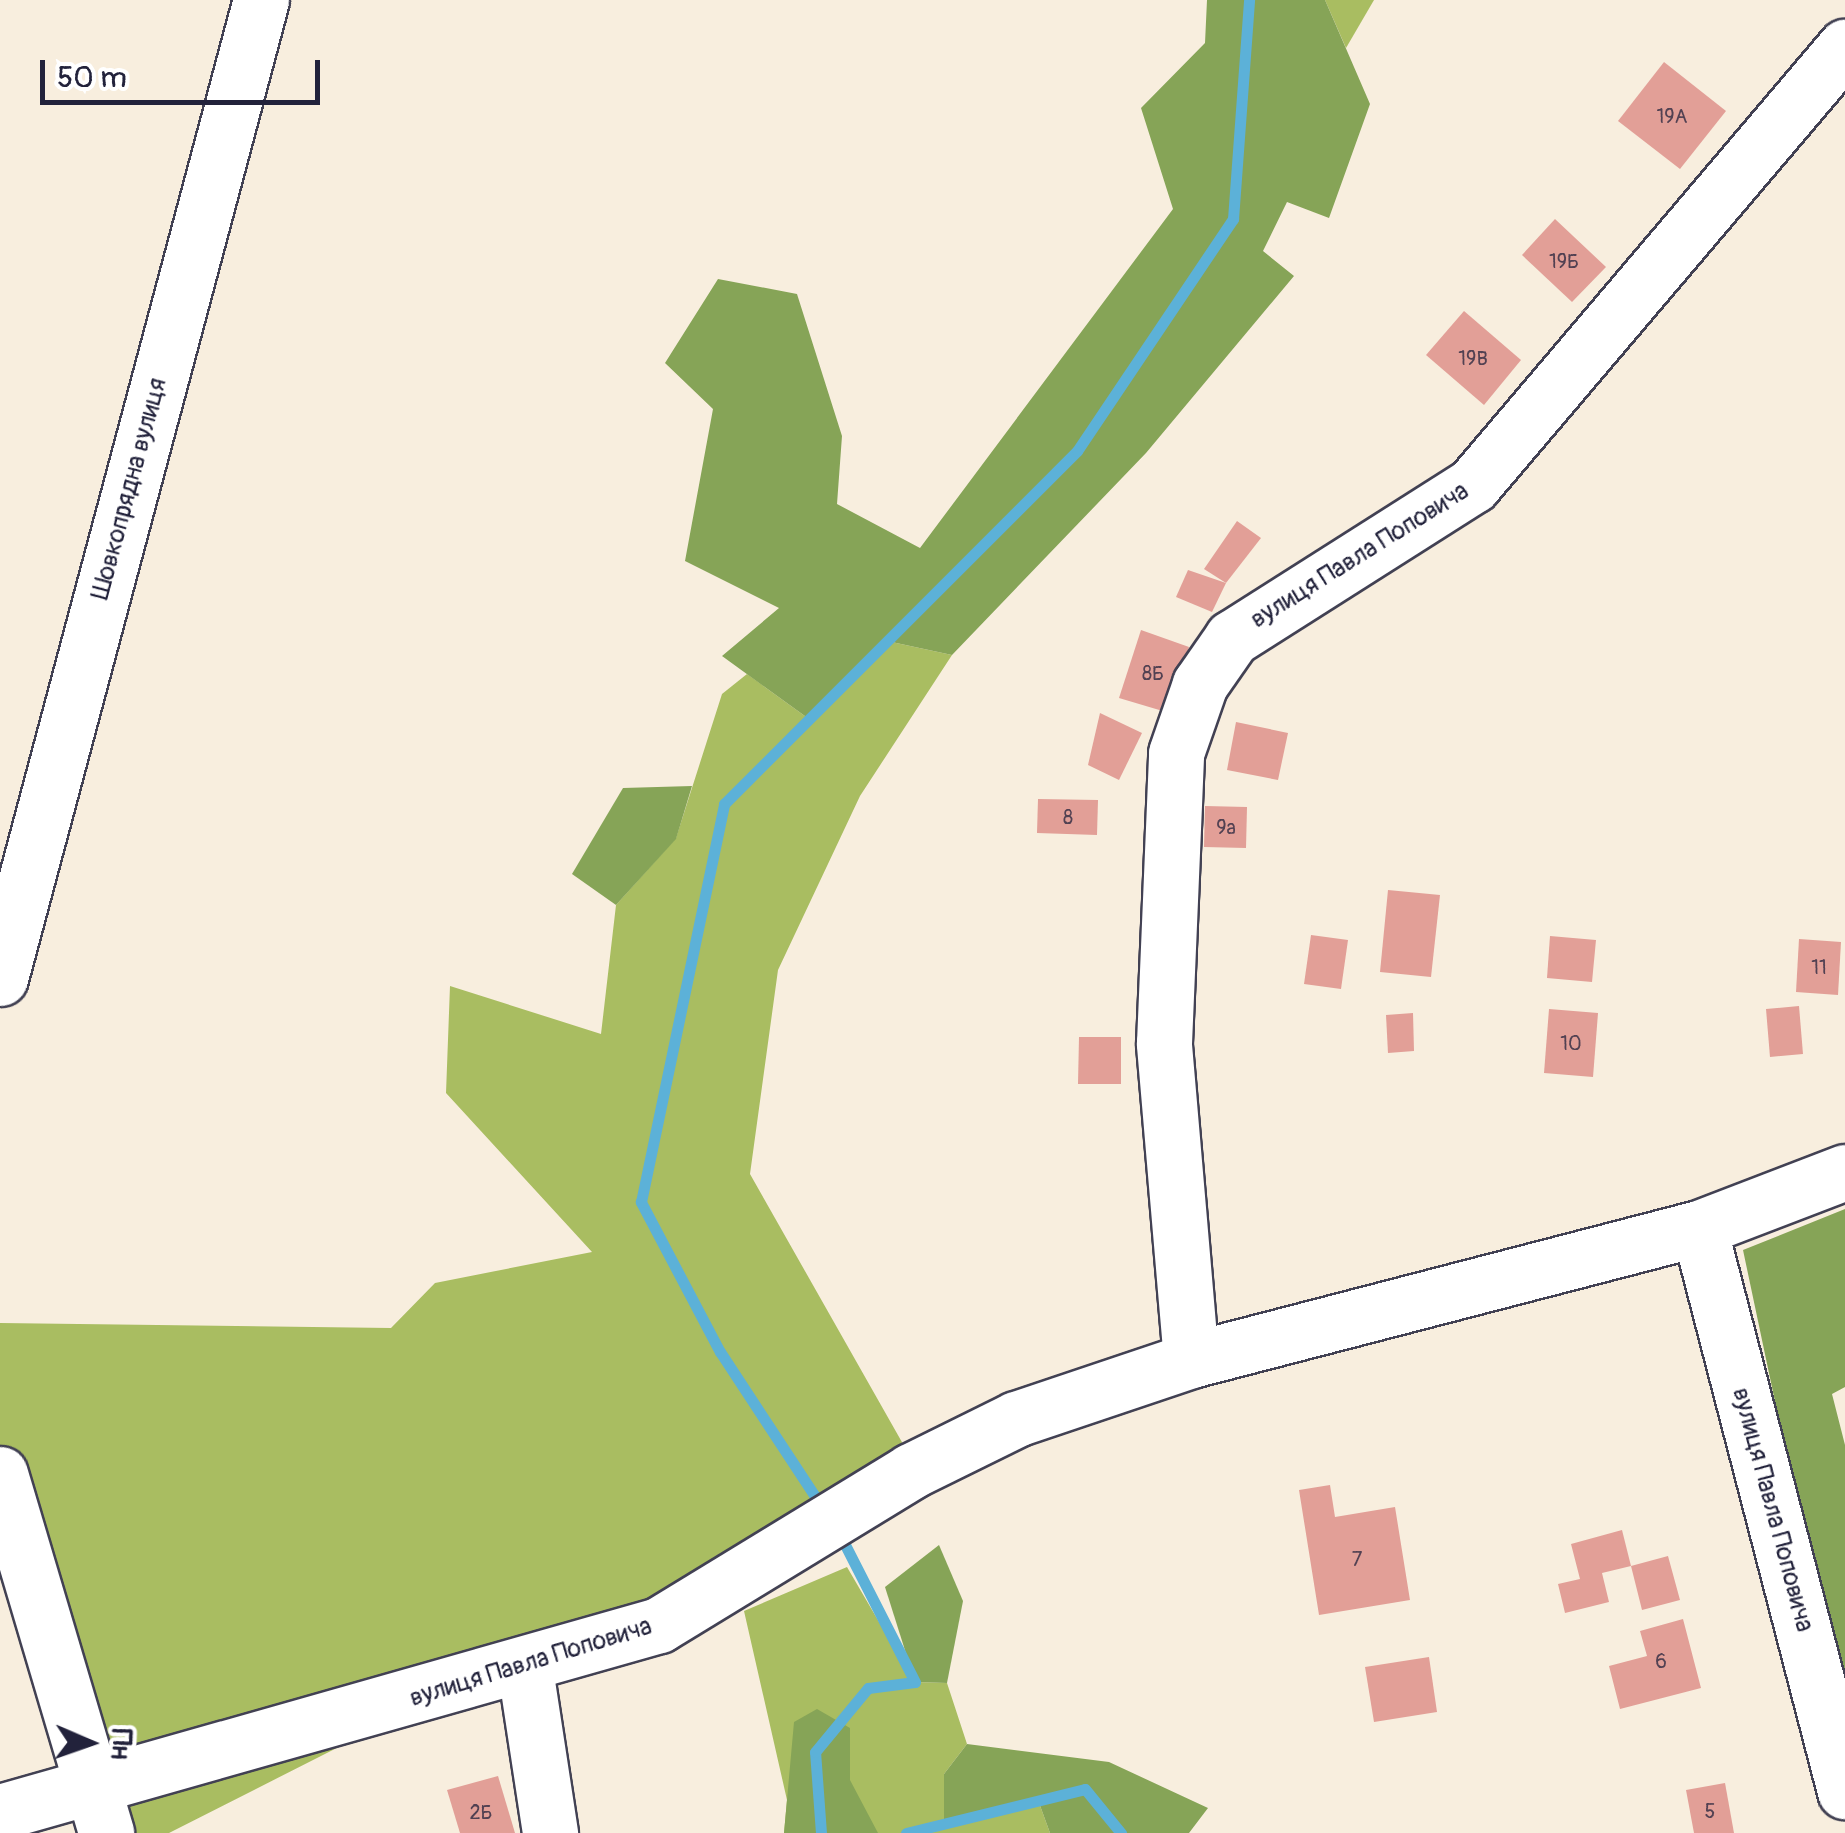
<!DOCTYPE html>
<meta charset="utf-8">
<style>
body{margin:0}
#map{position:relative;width:1845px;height:1833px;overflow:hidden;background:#f8eede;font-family:Pangolin,sans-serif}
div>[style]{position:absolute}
.green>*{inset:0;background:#a9bd61}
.forest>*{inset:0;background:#86a457}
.stream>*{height:11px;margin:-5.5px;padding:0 5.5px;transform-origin:5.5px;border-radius:5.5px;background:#5cb1d8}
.building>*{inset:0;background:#e29f97}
.roads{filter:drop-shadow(2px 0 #424153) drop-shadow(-2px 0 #424153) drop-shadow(0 2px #424153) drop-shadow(0 -2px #424153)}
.minor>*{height:55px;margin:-27.5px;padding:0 27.5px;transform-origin:27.5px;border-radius:27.5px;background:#fff}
span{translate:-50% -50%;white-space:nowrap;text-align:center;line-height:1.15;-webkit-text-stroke:9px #fff;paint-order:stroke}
.number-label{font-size:20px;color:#524152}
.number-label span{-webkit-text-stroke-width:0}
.street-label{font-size:25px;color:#22223b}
.north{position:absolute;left:40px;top:1693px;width:100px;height:100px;-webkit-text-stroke:8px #fff;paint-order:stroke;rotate:92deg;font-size:28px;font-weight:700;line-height:40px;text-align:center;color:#22223b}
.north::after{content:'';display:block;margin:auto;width:35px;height:45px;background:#22223b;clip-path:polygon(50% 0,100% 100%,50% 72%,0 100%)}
.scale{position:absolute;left:40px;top:60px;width:280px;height:45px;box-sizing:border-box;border:5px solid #22223b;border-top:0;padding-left:12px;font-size:30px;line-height:35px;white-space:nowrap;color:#22223b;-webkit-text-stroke:8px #fff;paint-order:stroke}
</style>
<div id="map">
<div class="green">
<i style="clip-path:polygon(1325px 0,1374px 0,1346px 48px)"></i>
<i style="clip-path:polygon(887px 641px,952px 655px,860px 796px,778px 970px,750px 1174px,907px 1451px,657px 1599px,544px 1643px,169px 1833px,77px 1833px,0 1474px,0 1323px,391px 1328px,435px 1283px,592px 1252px,446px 1093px,450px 986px,601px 1034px,616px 905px,676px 838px,722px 694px,747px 674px,809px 719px)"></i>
<i style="clip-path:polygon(847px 1567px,914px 1682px,947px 1683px,967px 1744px,944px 1774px,1038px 1800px,1050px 1833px,784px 1833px,787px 1800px,744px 1611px)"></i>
</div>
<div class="forest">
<i style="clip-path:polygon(1207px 0,1325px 0,1370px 104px,1329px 218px,1287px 202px,1263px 251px,1294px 276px,1146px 453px,952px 655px,887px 641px,809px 719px,722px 656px,779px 608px,685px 561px,713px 409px,665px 363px,718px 279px,797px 294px,842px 436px,837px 504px,920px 548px,1173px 209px,1141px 108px,1205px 43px)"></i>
<i style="clip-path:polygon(692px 786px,676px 839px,616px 905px,572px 874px,623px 788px)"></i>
<i style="clip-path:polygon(1845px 1209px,1845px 1387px,1832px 1394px,1845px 1445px,1845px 1733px,1743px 1250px)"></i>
<i style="clip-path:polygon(939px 1545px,963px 1601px,947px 1683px,915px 1682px,885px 1587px)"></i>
<i style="clip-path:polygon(817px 1709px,850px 1728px,850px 1780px,878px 1833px,784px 1833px,794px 1722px)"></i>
<i style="clip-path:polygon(967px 1744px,1109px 1762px,1208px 1808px,1189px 1833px,1050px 1833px,1038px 1800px,944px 1824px,944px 1774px)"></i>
</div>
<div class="stream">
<i style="left:822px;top:1507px;width:186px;rotate:-123.3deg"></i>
<i style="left:720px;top:1352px;width:170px;rotate:-117.8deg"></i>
<i style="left:641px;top:1202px;width:407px;rotate:-78.2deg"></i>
<i style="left:724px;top:804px;width:499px;rotate:-45deg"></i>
<i style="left:1077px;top:451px;width:280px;rotate:-56.1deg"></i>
<i style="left:1233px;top:219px;width:220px;rotate:-85.8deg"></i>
<i style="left:821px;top:1833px;width:81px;rotate:-94.2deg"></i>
<i style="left:815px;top:1752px;width:83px;rotate:-50.4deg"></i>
<i style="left:868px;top:1688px;width:47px;rotate:-7.3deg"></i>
<i style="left:915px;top:1682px;width:169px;rotate:-117deg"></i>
<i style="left:906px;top:1833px;width:184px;rotate:-13.8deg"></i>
<i style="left:1085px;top:1789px;width:57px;rotate:50.7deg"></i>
</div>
<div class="building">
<i style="clip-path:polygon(1664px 62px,1726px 111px,1680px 169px,1618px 121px)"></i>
<i style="clip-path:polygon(1555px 219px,1606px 267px,1572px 302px,1522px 255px)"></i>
<i style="clip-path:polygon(1464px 311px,1521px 360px,1484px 405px,1426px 355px)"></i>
<i style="clip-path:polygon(1237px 521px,1261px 538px,1226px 583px,1204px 569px)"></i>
<i style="clip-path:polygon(1188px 570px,1226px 583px,1212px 612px,1176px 597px)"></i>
<i style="clip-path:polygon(1141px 630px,1189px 647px,1166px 712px,1119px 698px)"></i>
<i style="clip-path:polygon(1100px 713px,1142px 733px,1119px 780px,1088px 765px)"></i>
<i style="clip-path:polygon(1236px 722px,1288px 733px,1278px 780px,1227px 770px)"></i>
<i style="clip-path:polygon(1038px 799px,1098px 800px,1097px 835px,1037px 833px)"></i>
<i style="clip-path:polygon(1205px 806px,1247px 807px,1246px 848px,1204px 847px)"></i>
<i style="clip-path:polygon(1388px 890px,1440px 895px,1431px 977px,1380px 972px)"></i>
<i style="clip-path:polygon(1311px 935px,1348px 940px,1341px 989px,1304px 984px)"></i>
<i style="clip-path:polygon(1550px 936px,1596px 940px,1592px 982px,1547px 978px)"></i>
<i style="clip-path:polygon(1799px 939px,1841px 942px,1838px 995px,1796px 992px)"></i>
<i style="clip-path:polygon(1799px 1006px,1803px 1054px,1770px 1057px,1766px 1009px)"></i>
<i style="clip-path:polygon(1549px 1009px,1598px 1013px,1593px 1077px,1544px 1073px)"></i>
<i style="clip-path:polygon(1413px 1013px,1414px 1051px,1388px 1053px,1386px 1015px)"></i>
<i style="clip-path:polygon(1079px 1037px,1121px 1037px,1121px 1084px,1078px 1084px)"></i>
<i style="clip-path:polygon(1330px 1485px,1335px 1517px,1395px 1507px,1410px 1600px,1319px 1615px,1299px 1490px)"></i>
<i style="clip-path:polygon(1622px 1530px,1631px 1566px,1602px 1573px,1609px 1602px,1565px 1613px,1558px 1584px,1580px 1579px,1571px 1544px)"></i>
<i style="clip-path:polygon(1668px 1556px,1680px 1600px,1642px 1610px,1631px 1566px)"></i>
<i style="clip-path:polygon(1683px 1619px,1701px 1688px,1620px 1709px,1609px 1666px,1647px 1656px,1640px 1631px)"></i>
<i style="clip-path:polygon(1429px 1657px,1437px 1712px,1374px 1722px,1365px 1667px)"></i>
<i style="clip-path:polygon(498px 1776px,515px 1833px,460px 1833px,447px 1790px)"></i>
<i style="clip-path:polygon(1725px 1783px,1734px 1833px,1694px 1833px,1686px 1790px)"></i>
</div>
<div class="roads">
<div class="minor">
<i style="left:0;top:978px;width:1012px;rotate:-75.06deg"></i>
<i style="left:1699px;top:1228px;width:582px;rotate:75.46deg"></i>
<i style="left:1191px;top:1360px;width:318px;rotate:-94.9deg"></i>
<i style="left:1164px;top:1043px;width:290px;rotate:-87.6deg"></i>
<i style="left:1176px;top:753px;width:73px;rotate:-70.8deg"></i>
<i style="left:1200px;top:684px;width:56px;rotate:-55.2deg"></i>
<i style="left:1232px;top:638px;width:285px;rotate:-32.4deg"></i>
<i style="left:1473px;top:485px;width:575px;rotate:-49.66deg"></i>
<i style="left:0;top:1474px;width:374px;rotate:73.5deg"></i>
<i style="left:525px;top:1669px;width:166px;rotate:81.3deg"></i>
<i style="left:0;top:1812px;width:685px;rotate:-15.84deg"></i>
<i style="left:659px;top:1625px;width:295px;rotate:-31.4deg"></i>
<i style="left:911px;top:1471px;width:117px;rotate:-26.3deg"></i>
<i style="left:1016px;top:1419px;width:185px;rotate:-18.6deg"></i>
<i style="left:1191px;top:1360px;width:525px;rotate:-14.57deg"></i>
<i style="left:1699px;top:1228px;width:156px;rotate:-21deg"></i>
</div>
</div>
<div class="number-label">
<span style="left:1672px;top:116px">19А</span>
<span style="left:1564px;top:261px">19Б</span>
<span style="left:1473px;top:358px">19В</span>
<span style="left:1153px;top:673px">8Б</span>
<span style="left:1068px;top:817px">8</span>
<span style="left:1226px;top:827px">9а</span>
<span style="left:1819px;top:967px">11</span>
<span style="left:1571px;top:1043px">10</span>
<span style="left:1357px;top:1559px">7</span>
<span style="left:1661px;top:1661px">6</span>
<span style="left:1710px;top:1811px">5</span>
<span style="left:481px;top:1812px">2Б</span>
</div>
<div class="street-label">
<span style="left:130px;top:489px;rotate:-75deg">Шовкопрядна вулиця</span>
<span style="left:1360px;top:556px;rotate:-32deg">вулиця Павла Поповича</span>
<span style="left:1772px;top:1510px;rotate:75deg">вулиця Павла Поповича</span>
<span style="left:531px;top:1663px;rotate:-17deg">вулиця Павла Поповича</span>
</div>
<div class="north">Пн</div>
<div class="scale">50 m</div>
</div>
